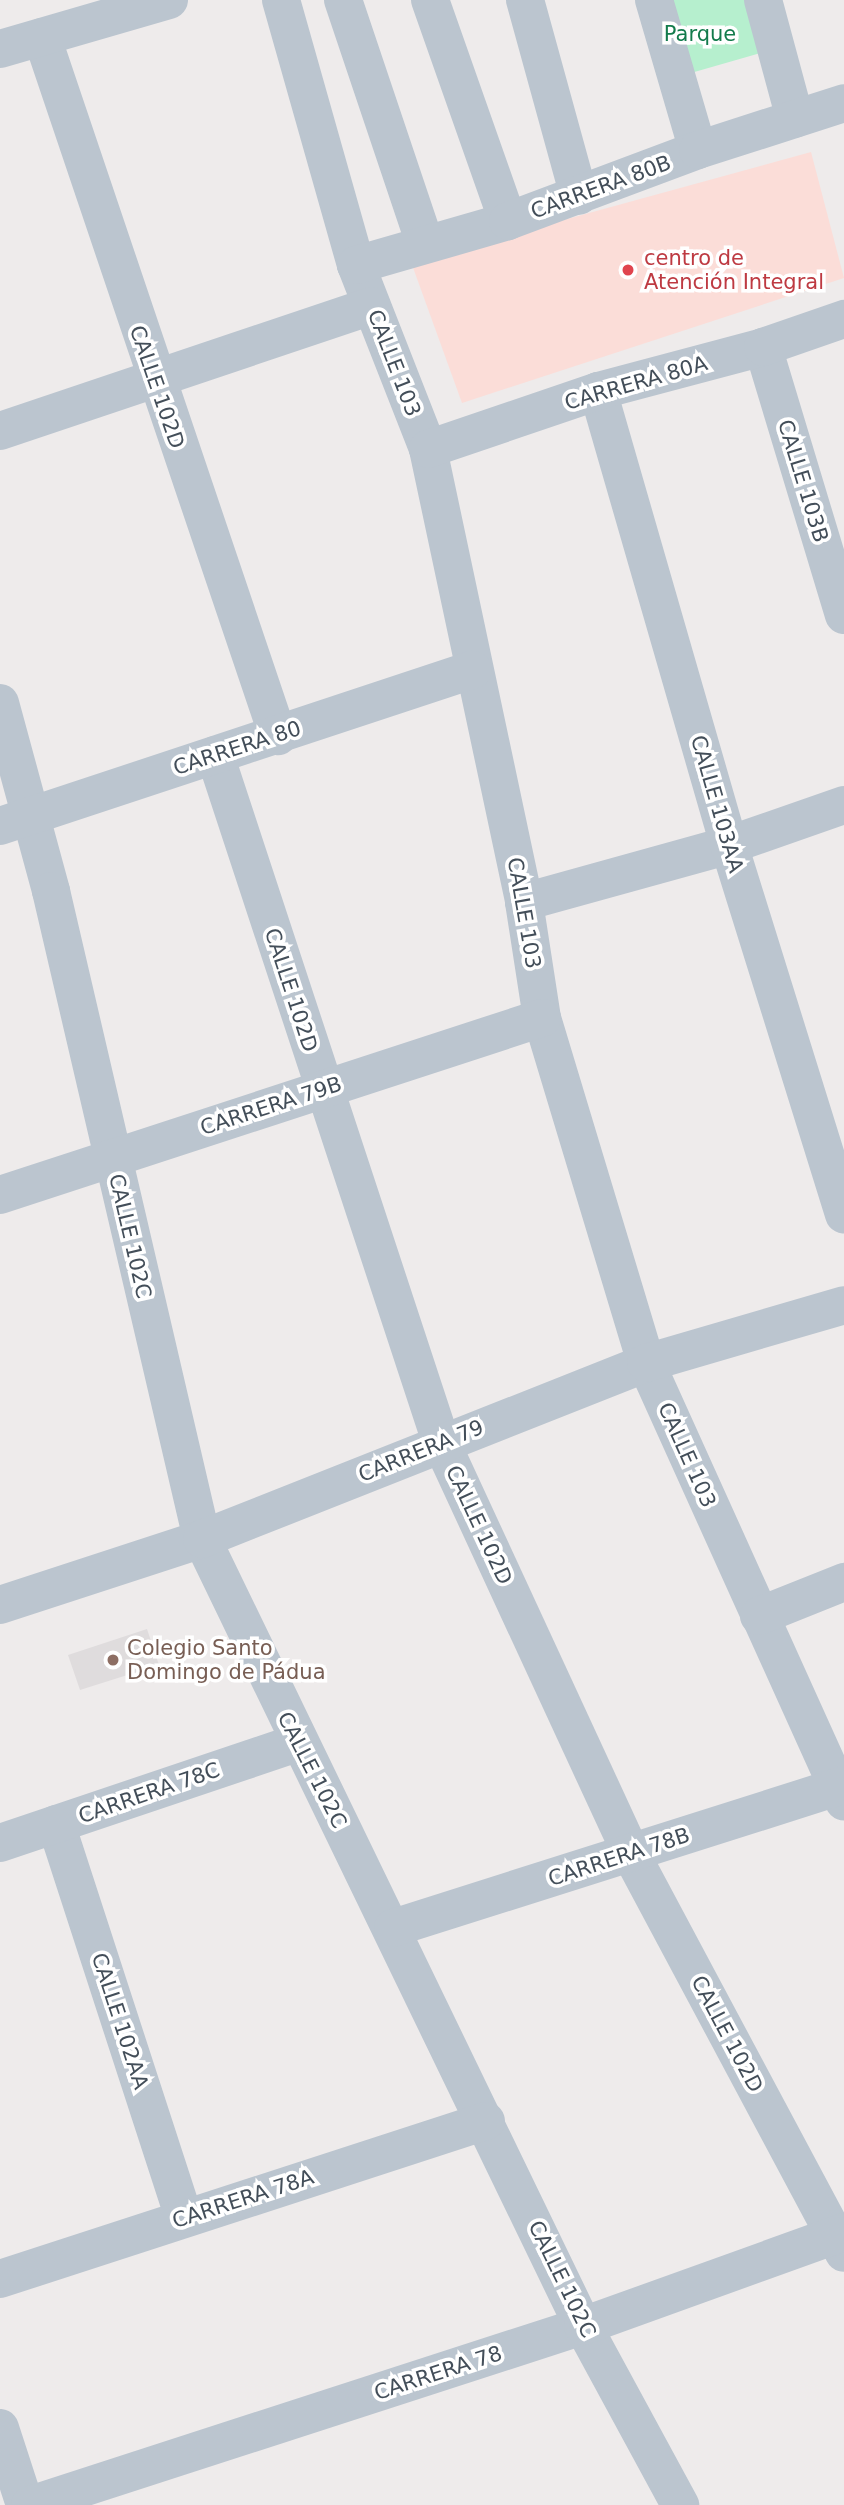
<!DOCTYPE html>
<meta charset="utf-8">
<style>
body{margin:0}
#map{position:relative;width:844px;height:2505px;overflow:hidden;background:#eeebeb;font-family:"DejaVu Sans",sans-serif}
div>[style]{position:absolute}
.education>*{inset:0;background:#dfdcdd}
.medical>*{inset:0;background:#fbddd8}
.green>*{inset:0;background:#b6efce}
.minor>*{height:38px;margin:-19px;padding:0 19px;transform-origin:19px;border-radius:19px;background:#bbc5cf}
.dots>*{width:19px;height:19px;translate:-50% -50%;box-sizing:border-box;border:4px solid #fff;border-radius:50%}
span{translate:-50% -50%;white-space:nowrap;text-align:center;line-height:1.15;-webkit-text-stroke:7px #fff;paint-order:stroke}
.park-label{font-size:21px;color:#137b4c}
.street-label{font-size:21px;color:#434e59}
.health-label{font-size:21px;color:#be3a42}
.left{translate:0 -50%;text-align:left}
.education-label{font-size:21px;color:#785e54}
</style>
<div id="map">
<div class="education">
<i style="clip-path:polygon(147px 1629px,159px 1665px,80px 1690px,68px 1655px)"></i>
</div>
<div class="medical">
<i style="clip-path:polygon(811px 152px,844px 278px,462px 403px,411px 262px)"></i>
</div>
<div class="green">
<i style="clip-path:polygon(655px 0,760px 0,774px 49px,677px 77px)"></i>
</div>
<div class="minor">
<i style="left:281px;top:0;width:275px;rotate:74.2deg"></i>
<i style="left:356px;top:265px;width:198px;rotate:68.6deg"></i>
<i style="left:428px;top:449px;width:463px;rotate:78deg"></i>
<i style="left:524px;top:902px;width:117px;rotate:81.2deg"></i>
<i style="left:542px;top:1018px;width:360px;rotate:73.2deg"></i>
<i style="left:646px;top:1363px;width:481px;rotate:65.7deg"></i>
<i style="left:343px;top:0;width:257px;rotate:71.4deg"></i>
<i style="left:430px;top:0;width:234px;rotate:70.6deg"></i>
<i style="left:525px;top:0;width:203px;rotate:74.6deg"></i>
<i style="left:654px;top:0;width:156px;rotate:73.7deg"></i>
<i style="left:763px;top:0;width:123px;rotate:74.9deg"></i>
<i style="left:42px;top:37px;width:738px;rotate:71.34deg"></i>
<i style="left:0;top:49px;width:176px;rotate:-16.2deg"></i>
<i style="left:356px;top:265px;width:158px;rotate:-16.1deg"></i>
<i style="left:508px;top:221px;width:203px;rotate:-20.5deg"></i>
<i style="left:698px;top:150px;width:153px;rotate:-17.8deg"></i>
<i style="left:763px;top:347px;width:280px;rotate:73.2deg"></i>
<i style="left:598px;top:391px;width:473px;rotate:73.9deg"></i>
<i style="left:729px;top:845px;width:387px;rotate:72.7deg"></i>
<i style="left:0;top:431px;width:392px;rotate:-18.6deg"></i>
<i style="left:428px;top:449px;width:180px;rotate:-18.8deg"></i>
<i style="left:598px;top:391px;width:171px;rotate:-14.9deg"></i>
<i style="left:763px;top:347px;width:86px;rotate:-19.1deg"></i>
<i style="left:0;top:703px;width:195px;rotate:74.8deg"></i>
<i style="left:51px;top:891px;width:665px;rotate:76.88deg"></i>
<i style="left:202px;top:1539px;width:874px;rotate:64.17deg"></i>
<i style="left:583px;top:2326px;width:204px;rotate:61.5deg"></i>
<i style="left:215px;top:755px;width:723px;rotate:71.79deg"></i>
<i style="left:441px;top:1442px;width:454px;rotate:65.2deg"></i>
<i style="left:631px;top:1854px;width:452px;rotate:61.9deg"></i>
<i style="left:0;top:826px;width:498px;rotate:-18.3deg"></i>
<i style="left:524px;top:902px;width:213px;rotate:-15.5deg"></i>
<i style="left:729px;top:845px;width:122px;rotate:-19.2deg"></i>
<i style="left:0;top:1195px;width:570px;rotate:-18.09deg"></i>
<i style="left:0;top:1605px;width:213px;rotate:-18.1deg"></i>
<i style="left:202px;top:1539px;width:478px;rotate:-21.6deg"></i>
<i style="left:646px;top:1363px;width:206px;rotate:-16.3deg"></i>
<i style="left:759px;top:1616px;width:92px;rotate:-21.8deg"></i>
<i style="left:56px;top:1824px;width:414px;rotate:72deg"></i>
<i style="left:0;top:1843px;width:314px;rotate:-18.6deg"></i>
<i style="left:393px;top:1928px;width:473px;rotate:-17.6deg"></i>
<i style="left:0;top:2279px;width:511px;rotate:-18.01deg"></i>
<i style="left:0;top:2428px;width:81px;rotate:72deg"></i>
<i style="left:30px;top:2505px;width:581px;rotate:-17.94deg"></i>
<i style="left:583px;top:2326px;width:277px;rotate:-19.8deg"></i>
</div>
<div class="dots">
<i style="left:628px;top:270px;background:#e0444e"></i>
<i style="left:113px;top:1660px;background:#8d6e63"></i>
</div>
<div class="park-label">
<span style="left:700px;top:34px">Parque</span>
</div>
<div class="street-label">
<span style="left:601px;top:187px;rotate:-20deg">CARRERA 80B</span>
<span style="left:394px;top:363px;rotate:69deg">CALLE 103</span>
<span style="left:636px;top:383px;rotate:-16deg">CARRERA 80A</span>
<span style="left:157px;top:387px;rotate:71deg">CALLE 102D</span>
<span style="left:803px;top:481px;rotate:73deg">CALLE 103B</span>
<span style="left:237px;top:748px;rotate:-18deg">CARRERA 80</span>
<span style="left:717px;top:804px;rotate:74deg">CALLE 103AA</span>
<span style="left:524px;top:913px;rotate:80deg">CALLE 103</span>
<span style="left:291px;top:990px;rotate:72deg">CALLE 102D</span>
<span style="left:271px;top:1106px;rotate:-18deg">CARRERA 79B</span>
<span style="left:130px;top:1236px;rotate:77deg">CALLE 102C</span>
<span style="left:421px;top:1451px;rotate:-22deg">CARRERA 79</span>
<span style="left:687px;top:1455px;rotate:66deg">CALLE 103</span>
<span style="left:479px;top:1525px;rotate:65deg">CALLE 102D</span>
<span style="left:312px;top:1770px;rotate:63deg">CALLE 102C</span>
<span style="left:149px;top:1793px;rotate:-19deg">CARRERA 78C</span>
<span style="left:619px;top:1857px;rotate:-18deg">CARRERA 78B</span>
<span style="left:120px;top:2021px;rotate:72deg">CALLE 102AA</span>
<span style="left:727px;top:2034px;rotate:62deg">CALLE 102D</span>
<span style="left:243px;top:2199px;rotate:-18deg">CARRERA 78A</span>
<span style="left:562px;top:2279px;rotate:64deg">CALLE 102C</span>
<span style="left:438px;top:2373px;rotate:-18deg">CARRERA 78</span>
</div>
<div class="health-label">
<span class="left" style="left:644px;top:270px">centro de<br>Atención Integral</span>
</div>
<div class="education-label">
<span class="left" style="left:127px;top:1660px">Colegio Santo<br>Domingo de Pádua</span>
</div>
</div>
